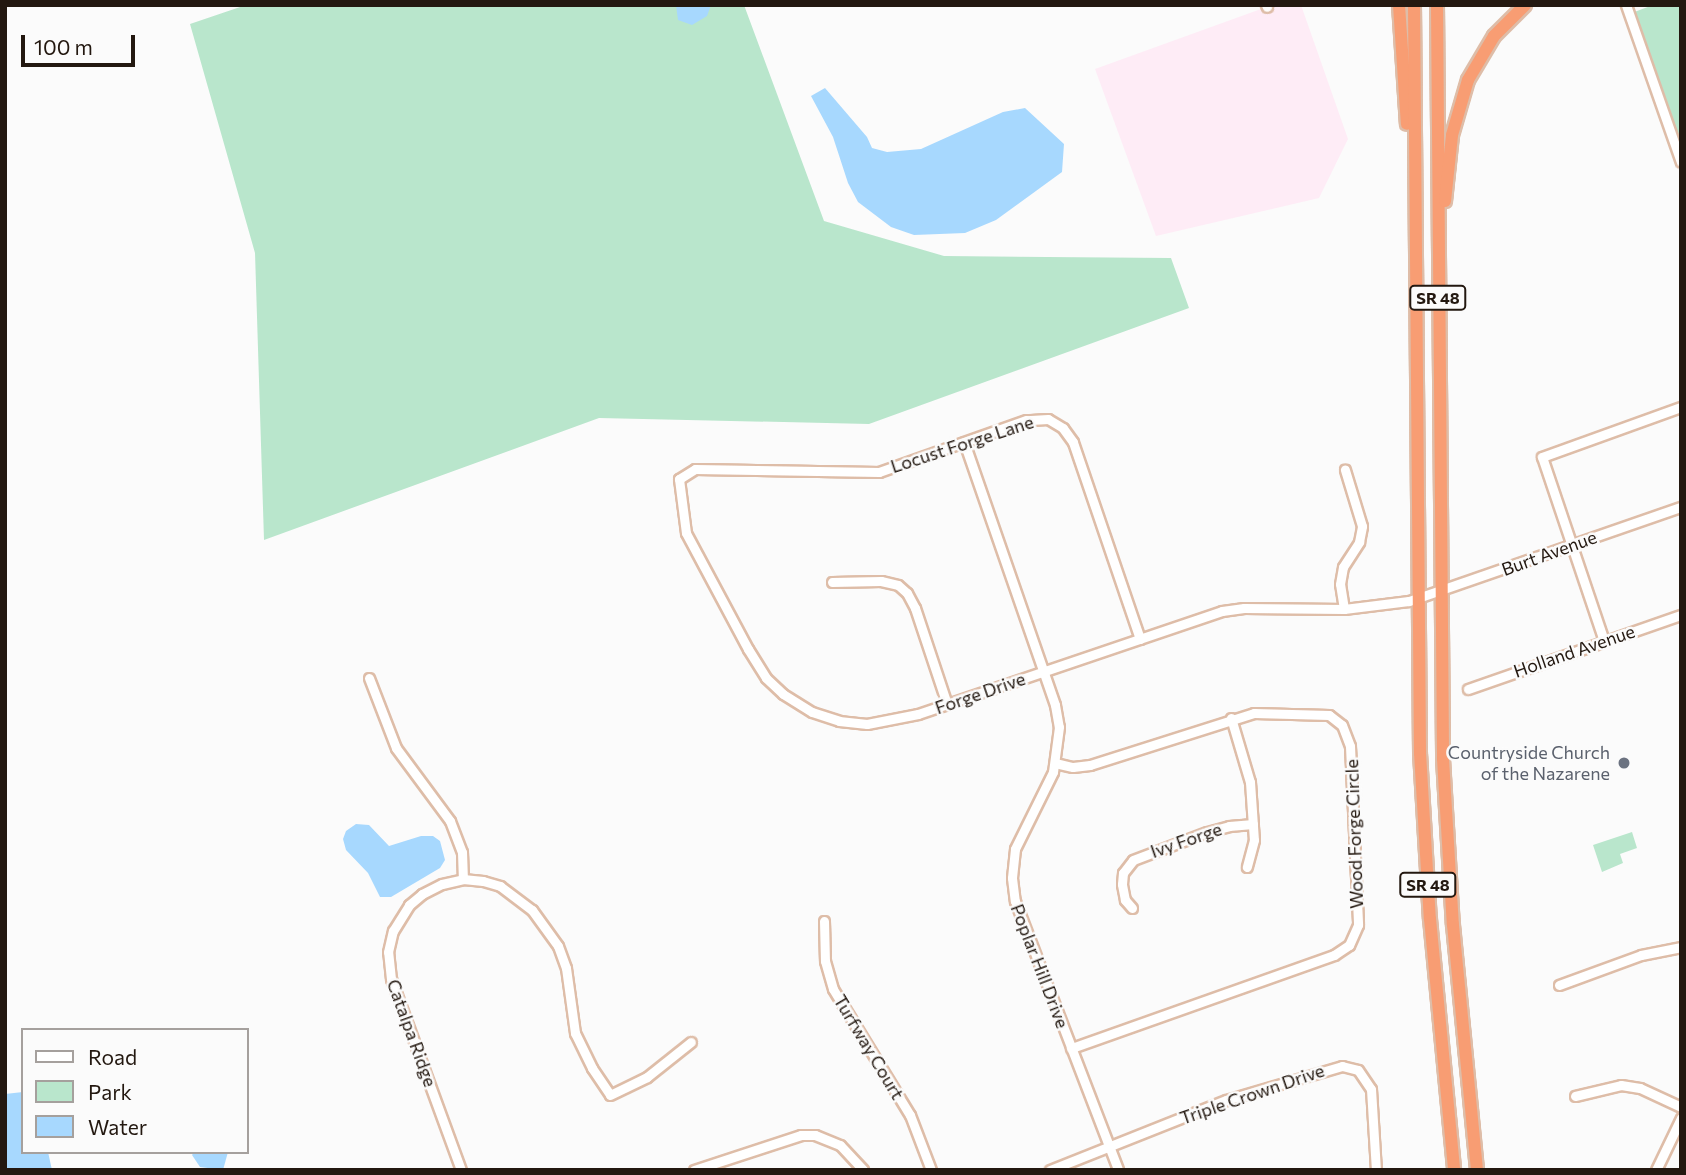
<!DOCTYPE html>
<style>
body{margin:0}
#map{position:relative;width:1686px;height:1175px;overflow:hidden;background:#fbfbfb;font-family:Commissioner,sans-serif}
div>[style]{position:absolute}
.industrial>*{inset:0;background:#feecf6}
.green>*{inset:0;background:#b9e6cc}
.water>*{inset:0;background:#a7d8fe}
.roads{filter:drop-shadow(2px 0 #debda8) drop-shadow(-2px 0 #debda8) drop-shadow(0 2px #debda8) drop-shadow(0 -2px #debda8)}
.minor>*{height:9px;margin:-4.5px;padding:0 4.5px;transform-origin:4.5px;border-radius:4.5px;background:#fff}
.highway>*{height:12px;margin:-6px;padding:0 6px;transform-origin:6px;border-radius:6px;background:#f89d73}
.dots>*{width:19px;height:19px;translate:-50% -50%;box-sizing:border-box;border:4px solid #fbfbfb;border-radius:50%}
span{translate:-50% -50%;white-space:nowrap;text-align:center;line-height:1.15;-webkit-text-stroke:5px #fbfbfb;paint-order:stroke}
.shield-label span{padding:2px 5px;background:#fbfbfb;border:2px solid;border-radius:5px;-webkit-text-stroke-width:0}
.shield-label{font-size:16px;color:#231810;font-weight:700}
.street-label{font-size:18px;color:#231810}
.worship-label{font-size:18px;color:#5b616d}
.right{translate:-100% -50%;text-align:right}
.frame{position:absolute;inset:0;border:7px solid #231810;pointer-events:none}
.legend{position:absolute;left:21px;top:1028px;width:228px;height:126px;box-sizing:border-box;background:#fbfbfb;border:2px solid #a5a09d;margin:0;padding:9px 12px;list-style:none;font-size:21px;color:#231810}
.legend li{display:flex;align-items:center;gap:14px;height:35px}
.legend b{width:35px;border:2px solid #a5a09d}
.scale{position:absolute;left:21px;top:35px;width:114px;height:32px;box-sizing:border-box;border:4px solid #231810;border-top:0;padding-left:9px;font-size:21px;line-height:24px;white-space:nowrap;color:#231810;-webkit-text-stroke:5px #fbfbfb;paint-order:stroke}
</style>
<div id="map">
<div class="industrial">
<i style="clip-path:polygon(1272px 5px,1301px 5px,1348px 139px,1319px 198px,1156px 236px,1095px 69px)"></i>
</div>
<div class="green">
<i style="clip-path:polygon(246px 5px,744px 5px,824px 221px,944px 256px,1171px 258px,1189px 308px,869px 424px,599px 418px,264px 540px,255px 253px,190px 24px)"></i>
<i style="clip-path:polygon(1653px 5px,1681px 5px,1681px 162px,1629px 14px)"></i>
<i style="clip-path:polygon(1632px 832px,1637px 848px,1620px 854px,1623px 863px,1602px 872px,1593px 845px)"></i>
</div>
<div class="water">
<i style="clip-path:polygon(676px 5px,711px 5px,707px 16px,692px 25px,678px 20px)"></i>
<i style="clip-path:polygon(825px 88px,867px 137px,872px 148px,887px 152px,921px 149px,1003px 112px,1025px 108px,1064px 144px,1062px 172px,996px 220px,965px 233px,914px 235px,891px 227px,858px 202px,848px 183px,833px 137px,811px 96px)"></i>
<i style="clip-path:polygon(356px 824px,369px 825px,389px 846px,421px 836px,433px 836px,440px 841px,445px 860px,440px 868px,391px 897px,380px 897px,368px 873px,346px 850px,343px 839px,346px 831px)"></i>
<i style="clip-path:polygon(23px 1092px,23px 1152px,48px 1152px,52px 1170px,7px 1170px,5px 1094px)"></i>
<i style="clip-path:polygon(194px 1152px,228px 1152px,223px 1170px,200px 1167px,192px 1155px)"></i>
</div>
<div class="roads">
<div class="minor">
<i style="left:1266px;top:5px;width:2px;rotate:63deg"></i>
<i style="left:1626px;top:5px;width:166px;rotate:70.7deg"></i>
<i style="left:964px;top:442px;width:278px;rotate:70.9deg"></i>
<i style="left:1055px;top:705px;width:22px;rotate:80deg"></i>
<i style="left:1059px;top:727px;width:45px;rotate:97.6deg"></i>
<i style="left:1053px;top:772px;width:86px;rotate:116.3deg"></i>
<i style="left:1015px;top:849px;width:29px;rotate:96deg"></i>
<i style="left:1012px;top:878px;width:23px;rotate:83deg"></i>
<i style="left:1015px;top:901px;width:288px;rotate:69deg"></i>
<i style="left:832px;top:582px;width:49px;rotate:-1.2deg"></i>
<i style="left:881px;top:581px;width:17px;rotate:13deg"></i>
<i style="left:898px;top:585px;width:12px;rotate:42deg"></i>
<i style="left:907px;top:593px;width:17px;rotate:62deg"></i>
<i style="left:915px;top:608px;width:101px;rotate:71.6deg"></i>
<i style="left:1344px;top:609px;width:25px;rotate:-99deg"></i>
<i style="left:1340px;top:584px;width:17px;rotate:-80deg"></i>
<i style="left:1343px;top:567px;width:30px;rotate:-57deg"></i>
<i style="left:1359px;top:542px;width:16px;rotate:-79deg"></i>
<i style="left:1362px;top:526px;width:59px;rotate:-106.9deg"></i>
<i style="left:1140px;top:639px;width:208px;rotate:-108.8deg"></i>
<i style="left:1073px;top:442px;width:17px;rotate:-126deg"></i>
<i style="left:1063px;top:428px;width:17px;rotate:-149deg"></i>
<i style="left:1048px;top:419px;width:22px;rotate:177deg"></i>
<i style="left:1026px;top:420px;width:156px;rotate:160.5deg"></i>
<i style="left:879px;top:472px;width:184px;rotate:-179.1deg"></i>
<i style="left:695px;top:469px;width:19px;rotate:148deg"></i>
<i style="left:679px;top:479px;width:54px;rotate:82.6deg"></i>
<i style="left:686px;top:533px;width:132px;rotate:61.9deg"></i>
<i style="left:748px;top:649px;width:34px;rotate:58deg"></i>
<i style="left:766px;top:678px;width:23px;rotate:43deg"></i>
<i style="left:783px;top:694px;width:34px;rotate:32deg"></i>
<i style="left:812px;top:712px;width:28px;rotate:18deg"></i>
<i style="left:839px;top:721px;width:28px;rotate:6deg"></i>
<i style="left:867px;top:724px;width:52px;rotate:-11.1deg"></i>
<i style="left:918px;top:714px;width:321px;rotate:-18.7deg"></i>
<i style="left:1222px;top:611px;width:22px;rotate:-8deg"></i>
<i style="left:1244px;top:608px;width:100px;rotate:0.6deg"></i>
<i style="left:1344px;top:609px;width:65px;rotate:-7deg"></i>
<i style="left:1409px;top:601px;width:288px;rotate:-19.1deg"></i>
<i style="left:1604px;top:641px;width:194px;rotate:-108.6deg"></i>
<i style="left:1542px;top:457px;width:148px;rotate:-19.8deg"></i>
<i style="left:369px;top:678px;width:75px;rotate:68.9deg"></i>
<i style="left:396px;top:748px;width:91px;rotate:53.5deg"></i>
<i style="left:450px;top:821px;width:33px;rotate:69deg"></i>
<i style="left:462px;top:852px;width:27px;rotate:88deg"></i>
<i style="left:1468px;top:689px;width:225px;rotate:-19.2deg"></i>
<i style="left:1231px;top:718px;width:67px;rotate:73.5deg"></i>
<i style="left:1250px;top:782px;width:58px;rotate:86.1deg"></i>
<i style="left:1254px;top:840px;width:28px;rotate:105deg"></i>
<i style="left:1055px;top:763px;width:18px;rotate:13deg"></i>
<i style="left:1073px;top:767px;width:17px;rotate:-7deg"></i>
<i style="left:1090px;top:765px;width:172px;rotate:-17.6deg"></i>
<i style="left:1254px;top:713px;width:75px;rotate:1.5deg"></i>
<i style="left:1329px;top:715px;width:16px;rotate:38deg"></i>
<i style="left:1342px;top:725px;width:22px;rotate:69deg"></i>
<i style="left:1350px;top:746px;width:179px;rotate:87.4deg"></i>
<i style="left:1358px;top:925px;width:22px;rotate:114deg"></i>
<i style="left:1349px;top:945px;width:18px;rotate:146deg"></i>
<i style="left:1334px;top:955px;width:279px;rotate:160.5deg"></i>
<i style="left:1132px;top:908px;width:11px;rotate:-131deg"></i>
<i style="left:1125px;top:900px;width:16px;rotate:-101deg"></i>
<i style="left:1122px;top:884px;width:11px;rotate:-85deg"></i>
<i style="left:1123px;top:873px;width:16px;rotate:-52deg"></i>
<i style="left:1133px;top:860px;width:79px;rotate:-20.7deg"></i>
<i style="left:1207px;top:832px;width:23px;rotate:-15deg"></i>
<i style="left:1229px;top:826px;width:24px;rotate:-5deg"></i>
<i style="left:824px;top:921px;width:40px;rotate:88.6deg"></i>
<i style="left:825px;top:961px;width:29px;rotate:74deg"></i>
<i style="left:833px;top:989px;width:148px;rotate:58.6deg"></i>
<i style="left:910px;top:1115px;width:59px;rotate:69.1deg"></i>
<i style="left:1559px;top:985px;width:87px;rotate:-20.1deg"></i>
<i style="left:1641px;top:955px;width:41px;rotate:-11.3deg"></i>
<i style="left:1575px;top:1096px;width:47px;rotate:-13.4deg"></i>
<i style="left:1621px;top:1085px;width:19px;rotate:9deg"></i>
<i style="left:1640px;top:1088px;width:45px;rotate:24.9deg"></i>
<i style="left:461px;top:1170px;width:203px;rotate:-110.1deg"></i>
<i style="left:391px;top:979px;width:27px;rotate:-96deg"></i>
<i style="left:388px;top:952px;width:22px;rotate:-77deg"></i>
<i style="left:393px;top:931px;width:31px;rotate:-58deg"></i>
<i style="left:409px;top:905px;width:17px;rotate:-40deg"></i>
<i style="left:422px;top:894px;width:22px;rotate:-27deg"></i>
<i style="left:442px;top:884px;width:22px;rotate:-13deg"></i>
<i style="left:463px;top:879px;width:20px;rotate:6deg"></i>
<i style="left:483px;top:881px;width:18px;rotate:16deg"></i>
<i style="left:500px;top:886px;width:40px;rotate:37deg"></i>
<i style="left:532px;top:910px;width:44px;rotate:54.2deg"></i>
<i style="left:558px;top:946px;width:23px;rotate:70deg"></i>
<i style="left:566px;top:968px;width:66px;rotate:82.1deg"></i>
<i style="left:575px;top:1033px;width:39px;rotate:64deg"></i>
<i style="left:592px;top:1068px;width:32px;rotate:56deg"></i>
<i style="left:610px;top:1095px;width:41px;rotate:-25.9deg"></i>
<i style="left:647px;top:1077px;width:56px;rotate:-38.5deg"></i>
<i style="left:694px;top:1170px;width:113px;rotate:-18.1deg"></i>
<i style="left:801px;top:1135px;width:14px"></i>
<i style="left:815px;top:1135px;width:27px;rotate:22deg"></i>
<i style="left:840px;top:1145px;width:34px;rotate:47deg"></i>
<i style="left:1050px;top:1170px;width:189px;rotate:-21.7deg"></i>
<i style="left:1226px;top:1100px;width:121px;rotate:-16.3deg"></i>
<i style="left:1342px;top:1066px;width:16px;rotate:14deg"></i>
<i style="left:1358px;top:1070px;width:23px;rotate:56deg"></i>
<i style="left:1371px;top:1089px;width:81px;rotate:86.5deg"></i>
<i style="left:1656px;top:1170px;width:58px;rotate:-64.3deg"></i>
</div>
<div class="highway">
<i style="left:1399px;top:5px;width:119px;rotate:86.2deg"></i>
<i style="left:1414px;top:5px;width:748px;rotate:89.54deg"></i>
<i style="left:1420px;top:753px;width:166px;rotate:86.6deg"></i>
<i style="left:1430px;top:919px;width:252px;rotate:84.5deg"></i>
<i style="left:1437px;top:5px;width:754px;rotate:89.54deg"></i>
<i style="left:1443px;top:759px;width:166px;rotate:86.6deg"></i>
<i style="left:1453px;top:925px;width:246px;rotate:84.4deg"></i>
<i style="left:1445px;top:201px;width:66px;rotate:-83.9deg"></i>
<i style="left:1452px;top:135px;width:57px;rotate:-73.8deg"></i>
<i style="left:1468px;top:80px;width:51px;rotate:-59.4deg"></i>
<i style="left:1494px;top:36px;width:44px;rotate:-45deg"></i>
</div>
</div>
<div class="dots">
<i style="left:1624px;top:763px;background:#6b7280"></i>
</div>
<div class="shield-label">
<span style="left:1438px;top:298px">SR 48</span>
<span style="left:1428px;top:885px">SR 48</span>
</div>
<div class="street-label">
<span style="left:962px;top:444px;rotate:-18deg">Locust Forge Lane</span>
<span style="left:1549px;top:553px;rotate:-20deg">Burt Avenue</span>
<span style="left:1574px;top:651px;rotate:-19deg">Holland Avenue</span>
<span style="left:980px;top:693px;rotate:-19deg">Forge Drive</span>
<span style="left:1354px;top:834px;rotate:-92deg">Wood Forge Circle</span>
<span style="left:1186px;top:840px;rotate:-19deg">Ivy Forge</span>
<span style="left:1040px;top:966px;rotate:69deg">Poplar Hill Drive</span>
<span style="left:412px;top:1033px;rotate:70deg">Catalpa Ridge</span>
<span style="left:869px;top:1047px;rotate:59deg">Turfway Court</span>
<span style="left:1252px;top:1094px;rotate:-19deg">Triple Crown Drive</span>
</div>
<div class="worship-label">
<span class="right" style="left:1610px;top:763px">Countryside Church<br>of the Nazarene</span>
</div>
<div class="frame"></div>
<ul class="legend">
<li><b style="height:9px;background:#fff"></b>Road</li>
<li><b style="height:19px;background:#b9e6cc"></b>Park</li>
<li><b style="height:19px;background:#a7d8fe"></b>Water</li>
</ul>
<div class="scale">100 m</div>
</div>
